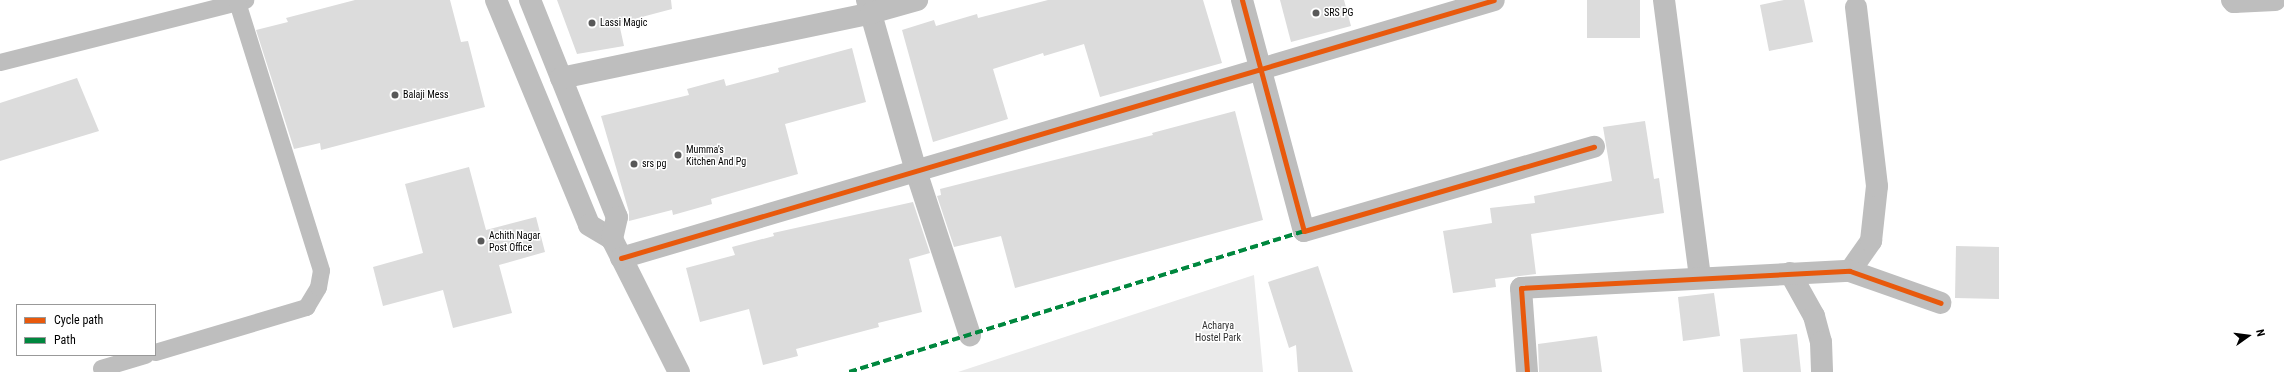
<!DOCTYPE html>
<style>
body{margin:0}
#map{position:relative;width:2284px;height:372px;overflow:hidden;background:#fff;font-family:"Roboto Condensed",sans-serif}
div>[style]{position:absolute}
.green>*{inset:0;background:#eaeaea}
.building>*{inset:0;background:#dcdcdc}
.service>*{height:17px;margin:-8.5px;padding:0 8.5px;transform-origin:8.5px;border-radius:8.5px;background:#bebebe}
.minor>*{height:22px;margin:-11px;padding:0 11px;transform-origin:11px;border-radius:11px;background:#bebebe}
.quiet>*{height:4px;margin-top:-2px;transform-origin:0;background:repeating-linear-gradient(90deg,#00873e 0 8px,transparent 0 12px)}
.cycleway>*{height:5px;margin:-2.5px;padding:0 2.5px;transform-origin:2.5px;border-radius:2.5px;background:#e8590c}
.dots>*{width:11px;height:11px;translate:-50% -50%;box-sizing:border-box;border:2px solid #fff;border-radius:50%}
span{translate:-50% -50%;white-space:nowrap;text-align:center;line-height:1.15;-webkit-text-stroke:3px #fff;paint-order:stroke}
.poi-label{font-size:10px;color:#000}
.left{translate:0 -50%;text-align:left}
.park-label{font-size:10px;color:#2f2f2f}
.legend{position:absolute;left:16px;top:304px;width:140px;height:52px;box-sizing:border-box;background:#fff;border:1px solid #999;margin:0;padding:5px 7px;list-style:none;font-size:12px;color:#000}
.legend li{display:flex;align-items:center;gap:8px;height:20px}
.legend b{width:20px;border:1px solid #999}
.north{position:absolute;left:2228px;top:316px;width:40px;height:40px;-webkit-text-stroke:3px #fff;paint-order:stroke;rotate:76deg;font-size:11px;font-weight:700;line-height:16px;text-align:center;color:#000}
.north::after{content:'';display:block;margin:auto;width:14px;height:18px;background:#000;clip-path:polygon(50% 0,100% 100%,50% 72%,0 100%)}
</style>
<div id="map">
<div class="green">
<i style="clip-path:polygon(1254px 275px,1263px 372px,958px 372px)"></i>
</div>
<div class="building">
<i style="clip-path:polygon(355px 0,450px 0,461px 42px,468px 41px,485px 107px,321px 150px,320px 143px,294px 149px,256px 30px,288px 22px,286px 18px)"></i>
<i style="clip-path:polygon(557px 0,671px 0,672px 9px,619px 23px,624px 46px,577px 54px)"></i>
<i style="clip-path:polygon(1048px 0,1203px 0,1222px 63px,1100px 97px,1084px 44px,1044px 56px,1043px 53px,993px 69px,1008px 119px,933px 142px,902px 30px,934px 20px,936px 26px,977px 14px,978px 18px)"></i>
<i style="clip-path:polygon(1280px 0,1344px 0,1351px 26px,1291px 42px)"></i>
<i style="clip-path:polygon(1587px 0,1640px 0,1640px 38px,1587px 38px)"></i>
<i style="clip-path:polygon(1784px 0,1804px 0,1813px 42px,1769px 51px,1760px 5px)"></i>
<i style="clip-path:polygon(852px 48px,866px 102px,785px 124px,798px 174px,711px 199px,712px 204px,673px 215px,672px 210px,629px 221px,629px 212px,601px 116px,689px 95px,687px 89px,724px 79px,726px 86px,779px 72px,778px 68px)"></i>
<i style="clip-path:polygon(77px 78px,99px 131px,0 161px,0 103px)"></i>
<i style="clip-path:polygon(1235px 111px,1263px 220px,1015px 288px,1001px 236px,954px 247px,937px 196px,941px 195px,940px 189px,1153px 135px,1152px 133px)"></i>
<i style="clip-path:polygon(1645px 121px,1654px 179px,1659px 178px,1664px 213px,1531px 234px,1536px 274px,1495px 279px,1496px 287px,1453px 293px,1443px 231px,1492px 223px,1490px 208px,1535px 203px,1534px 196px,1612px 181px,1603px 127px)"></i>
<i style="clip-path:polygon(469px 167px,486px 230px,536px 217px,545px 252px,499px 265px,512px 313px,453px 328px,443px 290px,383px 306px,373px 267px,423px 253px,405px 184px)"></i>
<i style="clip-path:polygon(913px 202px,930px 253px,909px 259px,922px 312px,878px 323px,879px 327px,796px 349px,798px 356px,763px 365px,749px 309px,700px 322px,686px 268px,735px 255px,732px 247px,774px 236px,773px 233px)"></i>
<i style="clip-path:polygon(1956px 246px,1999px 247px,1999px 299px,1955px 298px)"></i>
<i style="clip-path:polygon(1318px 266px,1353px 372px,1298px 372px,1296px 345px,1289px 348px,1268px 282px)"></i>
<i style="clip-path:polygon(1714px 293px,1720px 336px,1683px 341px,1678px 297px)"></i>
<i style="clip-path:polygon(1797px 334px,1801px 372px,1743px 372px,1740px 339px)"></i>
<i style="clip-path:polygon(1597px 336px,1602px 372px,1539px 372px,1538px 344px)"></i>
</div>
<div class="service">
<i style="left:0;top:62px;width:253px;rotate:-14.2deg"></i>
<i style="left:155px;top:352px;width:158px;rotate:-16.6deg"></i>
<i style="left:306px;top:307px;width:23px;rotate:-59deg"></i>
<i style="left:318px;top:287px;width:17px;rotate:-80deg"></i>
<i style="left:321px;top:270px;width:281px;rotate:-107.4deg"></i>
<i style="left:101px;top:368px;width:46px;rotate:-16.5deg"></i>
</div>
<div class="minor">
<i style="left:496px;top:0;width:243px;rotate:67.5deg"></i>
<i style="left:589px;top:225px;width:27px;rotate:31deg"></i>
<i style="left:612px;top:239px;width:149px;rotate:63.3deg"></i>
<i style="left:530px;top:0;width:234px;rotate:68.2deg"></i>
<i style="left:617px;top:217px;width:23px;rotate:103deg"></i>
<i style="left:867px;top:0;width:178px;rotate:74deg"></i>
<i style="left:916px;top:171px;width:173px;rotate:71.8deg"></i>
<i style="left:1242px;top:0;width:239px;rotate:75deg"></i>
<i style="left:1304px;top:231px;width:302px;rotate:-16.2deg"></i>
<i style="left:1664px;top:0;width:279px;rotate:82.6deg"></i>
<i style="left:2232px;top:0;width:3px;rotate:45deg"></i>
<i style="left:2234px;top:2px;width:41px;rotate:-2.8deg"></i>
<i style="left:561px;top:78px;width:317px;rotate:-11.8deg"></i>
<i style="left:871px;top:13px;width:48px;rotate:-15.8deg"></i>
<i style="left:621px;top:258px;width:910px;rotate:-16.46deg"></i>
<i style="left:1850px;top:271px;width:37px;rotate:-55deg"></i>
<i style="left:1871px;top:241px;width:55px;rotate:-83.8deg"></i>
<i style="left:1877px;top:186px;width:180px;rotate:-96.7deg"></i>
<i style="left:1790px;top:273px;width:49px;rotate:60.8deg"></i>
<i style="left:1814px;top:316px;width:27px;rotate:75deg"></i>
<i style="left:1821px;top:342px;width:30px;rotate:88deg"></i>
<i style="left:1527px;top:372px;width:84px;rotate:-94.1deg"></i>
<i style="left:1521px;top:288px;width:329px;rotate:-3deg"></i>
<i style="left:1850px;top:271px;width:96px;rotate:19.4deg"></i>
</div>
<div class="quiet">
<i style="left:849px;top:372px;width:476px;rotate:-17.2deg"></i>
</div>
<div class="cycleway">
<i style="left:1242px;top:0;width:239px;rotate:75deg"></i>
<i style="left:1304px;top:231px;width:302px;rotate:-16.2deg"></i>
<i style="left:621px;top:258px;width:910px;rotate:-16.46deg"></i>
<i style="left:1527px;top:372px;width:84px;rotate:-94.1deg"></i>
<i style="left:1521px;top:288px;width:329px;rotate:-3deg"></i>
<i style="left:1850px;top:271px;width:96px;rotate:19.4deg"></i>
</div>
<div class="dots">
<i style="left:1316px;top:13px;background:#595959"></i>
<i style="left:592px;top:23px;background:#595959"></i>
<i style="left:395px;top:95px;background:#595959"></i>
<i style="left:678px;top:155px;background:#595959"></i>
<i style="left:634px;top:164px;background:#595959"></i>
<i style="left:481px;top:241px;background:#595959"></i>
</div>
<div class="poi-label">
<span class="left" style="left:1324px;top:13px">SRS PG</span>
<span class="left" style="left:600px;top:23px">Lassi Magic</span>
<span class="left" style="left:403px;top:95px">Balaji Mess</span>
<span class="left" style="left:686px;top:155px">Mumma's<br>Kitchen And Pg</span>
<span class="left" style="left:642px;top:164px">srs pg</span>
<span class="left" style="left:489px;top:241px">Achith Nagar<br>Post Office</span>
</div>
<div class="park-label">
<span style="left:1218px;top:331px">Acharya<br>Hostel Park</span>
</div>
<ul class="legend">
<li><b style="height:5px;background:#e8590c"></b>Cycle path</li>
<li><b style="height:5px;background:#00873e"></b>Path</li>
</ul>
<div class="north">N</div>
</div>
